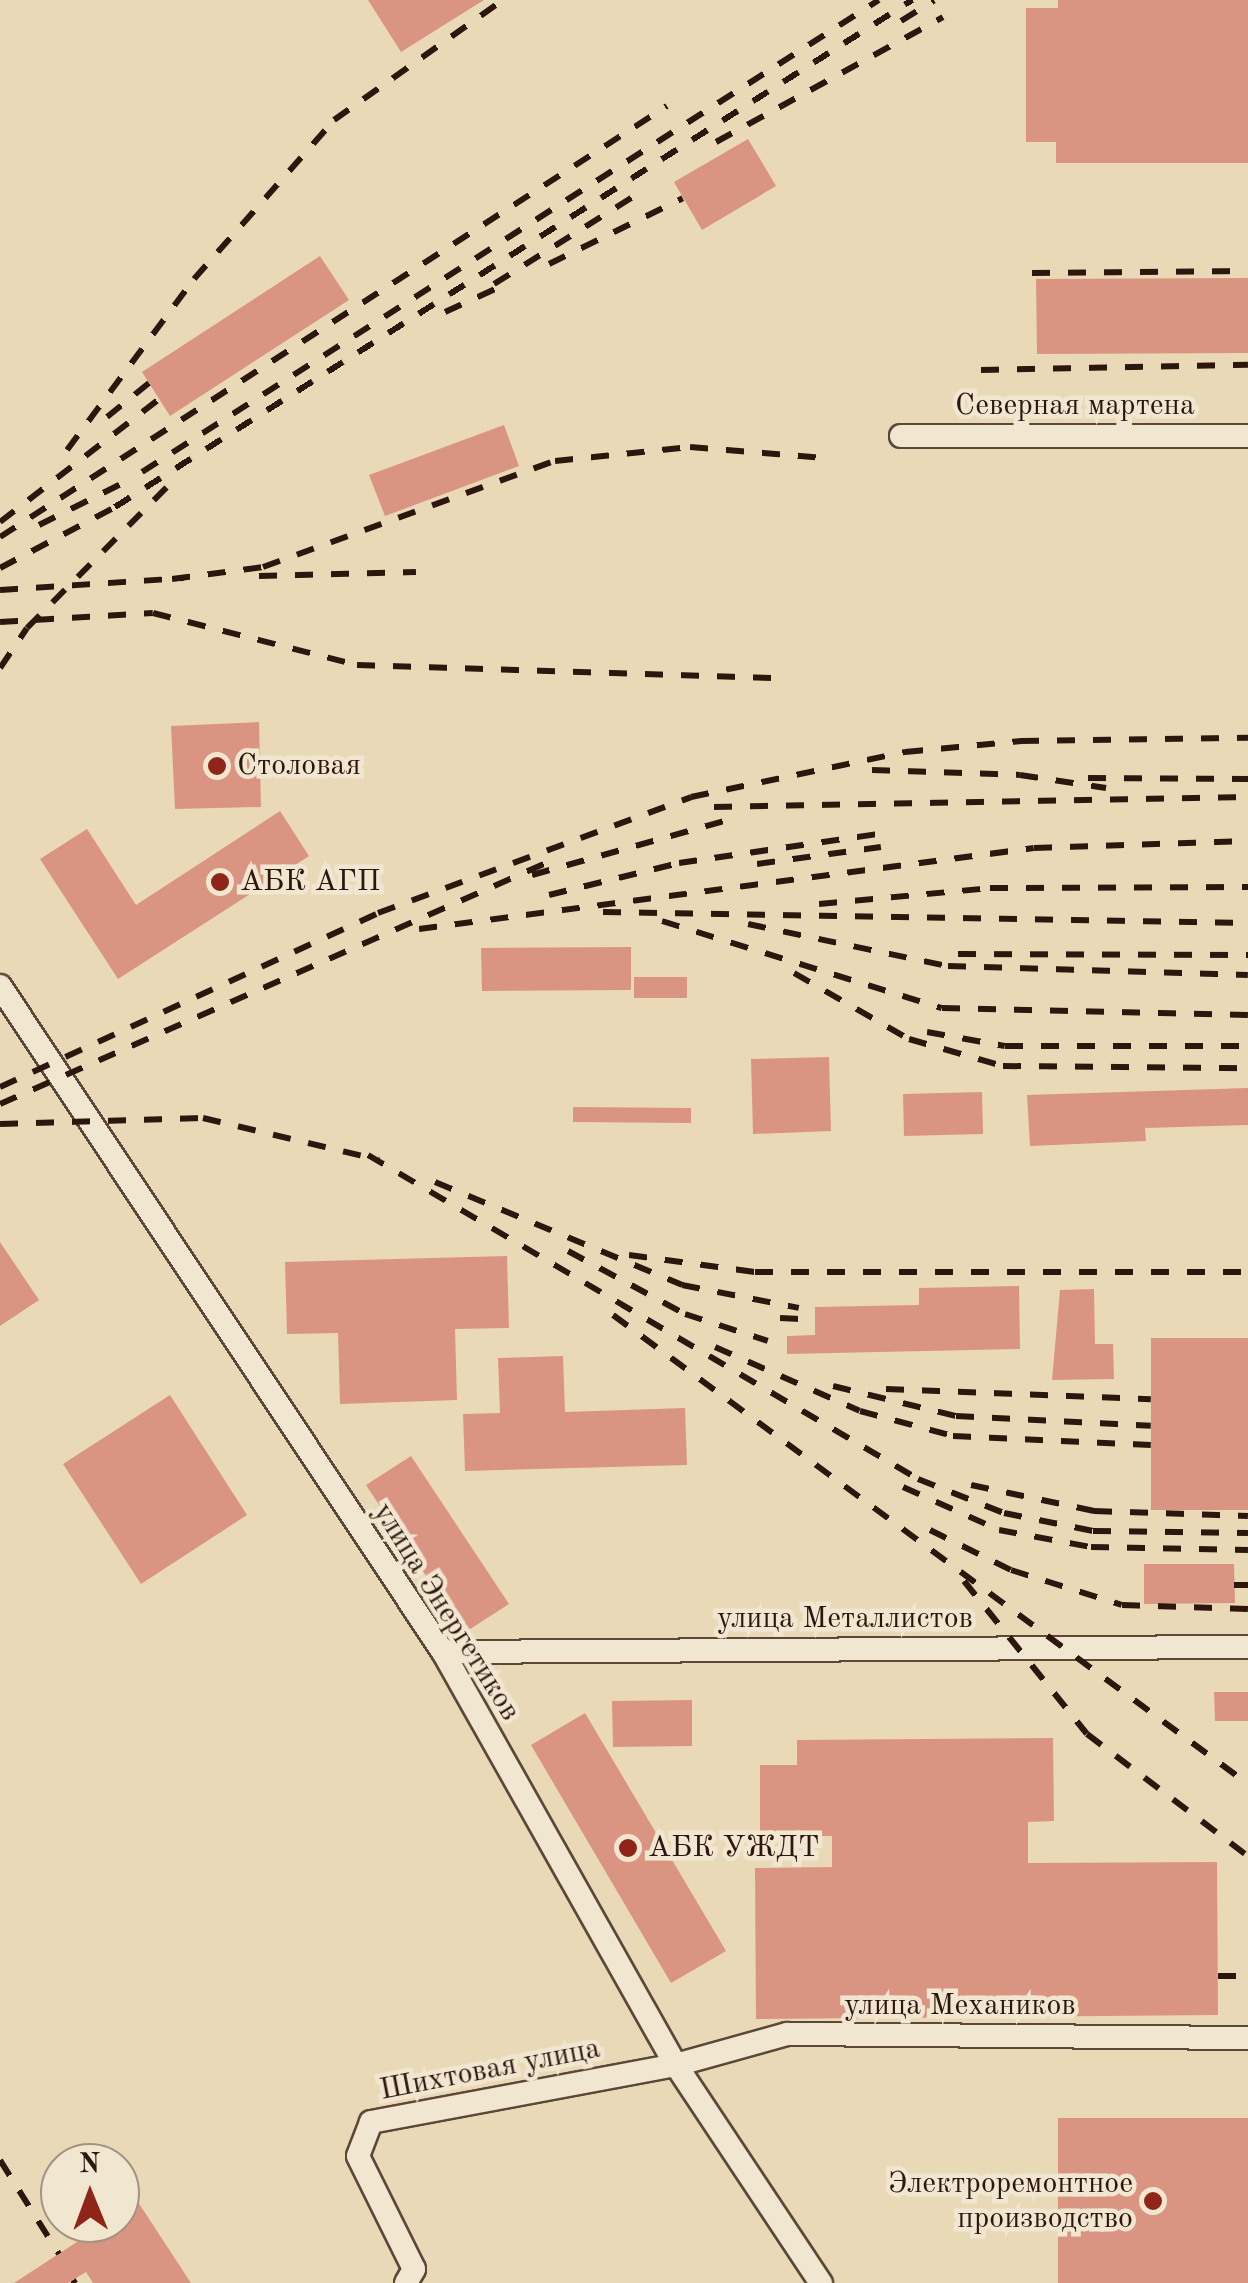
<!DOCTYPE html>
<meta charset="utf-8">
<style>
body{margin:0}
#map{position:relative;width:1248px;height:2283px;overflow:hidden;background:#ead9b7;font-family:"Old Standard TT",serif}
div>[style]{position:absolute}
.building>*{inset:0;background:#da9582}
.roads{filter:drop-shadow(2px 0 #5c4738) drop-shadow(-2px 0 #5c4738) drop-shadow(0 2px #5c4738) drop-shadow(0 -2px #5c4738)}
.minor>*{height:22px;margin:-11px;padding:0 11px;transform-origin:11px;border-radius:11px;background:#f1e6d0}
.rail>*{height:6px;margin-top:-3px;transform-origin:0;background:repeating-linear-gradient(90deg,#2d160d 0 18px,transparent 0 36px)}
.dots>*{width:28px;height:28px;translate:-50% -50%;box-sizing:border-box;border:5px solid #f1e6d0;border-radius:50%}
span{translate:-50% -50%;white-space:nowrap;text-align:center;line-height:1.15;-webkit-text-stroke:9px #f1e6d0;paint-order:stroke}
.street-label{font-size:30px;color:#2d160d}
.poi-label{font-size:30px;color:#2d160d}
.left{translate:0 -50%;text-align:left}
.right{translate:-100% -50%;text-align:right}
.north{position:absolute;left:40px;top:2143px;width:100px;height:100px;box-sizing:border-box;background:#f1e6d0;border:2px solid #a39382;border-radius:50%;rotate:359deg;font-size:28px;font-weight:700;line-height:40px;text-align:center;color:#2d160d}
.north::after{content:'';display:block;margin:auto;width:35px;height:45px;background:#8f2418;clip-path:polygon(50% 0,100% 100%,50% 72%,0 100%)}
</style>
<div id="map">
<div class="building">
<i style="clip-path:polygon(368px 0,484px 0,401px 52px)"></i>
<i style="clip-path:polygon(1058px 0,1248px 0,1248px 163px,1056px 163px,1056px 142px,1026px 142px,1026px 8px,1058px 8px)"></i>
<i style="clip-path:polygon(748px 139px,776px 186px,702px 230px,674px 182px)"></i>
<i style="clip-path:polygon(320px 256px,349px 300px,170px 416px,142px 372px)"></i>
<i style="clip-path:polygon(1248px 278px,1248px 353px,1037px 354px,1036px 279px)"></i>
<i style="clip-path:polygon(504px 425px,519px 466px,385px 516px,369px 475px)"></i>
<i style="clip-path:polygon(259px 722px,261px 807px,175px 809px,171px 726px)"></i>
<i style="clip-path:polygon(280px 811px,309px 856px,118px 979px,40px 859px,87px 829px,136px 905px)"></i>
<i style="clip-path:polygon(631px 947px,631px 990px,482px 991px,481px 948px)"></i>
<i style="clip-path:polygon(634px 977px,687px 977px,687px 998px,634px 998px)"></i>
<i style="clip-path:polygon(829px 1057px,831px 1131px,753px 1134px,751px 1059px)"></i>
<i style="clip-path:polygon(1248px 1088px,1248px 1125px,1145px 1128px,1146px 1141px,1030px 1146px,1027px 1095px)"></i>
<i style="clip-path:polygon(982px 1092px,983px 1134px,904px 1136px,903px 1094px)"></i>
<i style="clip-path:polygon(573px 1107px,691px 1108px,691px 1123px,573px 1122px)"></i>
<i style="clip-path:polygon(0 1242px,39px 1300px,0 1326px)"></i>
<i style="clip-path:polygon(507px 1256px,509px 1328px,455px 1329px,457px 1400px,340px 1404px,338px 1333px,287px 1334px,285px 1262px)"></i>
<i style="clip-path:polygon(1019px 1286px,1020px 1349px,787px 1354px,787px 1336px,815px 1335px,815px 1307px,919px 1305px,919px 1288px)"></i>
<i style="clip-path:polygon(1094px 1289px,1095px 1344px,1113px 1344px,1114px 1379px,1052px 1380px,1060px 1290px)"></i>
<i style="clip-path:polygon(1151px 1338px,1248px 1338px,1248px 1510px,1151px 1510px)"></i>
<i style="clip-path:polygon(563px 1356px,565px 1412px,685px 1408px,687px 1465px,465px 1471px,463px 1414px,500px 1413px,498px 1358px)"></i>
<i style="clip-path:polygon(170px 1395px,247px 1515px,141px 1584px,63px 1464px)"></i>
<i style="clip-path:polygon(411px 1456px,509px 1604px,464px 1633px,366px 1485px)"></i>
<i style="clip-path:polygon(1144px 1564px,1234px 1564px,1235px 1603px,1144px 1604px)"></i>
<i style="clip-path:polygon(1214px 1692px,1248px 1692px,1248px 1721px,1215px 1721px)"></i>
<i style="clip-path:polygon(692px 1700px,692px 1746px,613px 1747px,612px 1701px)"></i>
<i style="clip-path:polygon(585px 1713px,726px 1951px,671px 1983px,531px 1745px)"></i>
<i style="clip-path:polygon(1053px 1738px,1054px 1821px,1028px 1822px,1028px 1863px,1217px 1862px,1218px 2015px,756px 2019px,755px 1868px,832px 1867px,832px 1836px,760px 1837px,760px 1765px,797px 1765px,797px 1740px)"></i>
<i style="clip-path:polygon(1058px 2118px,1248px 2118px,1248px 2283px,1058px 2283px)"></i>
<i style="clip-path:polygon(138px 2202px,191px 2283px,93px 2283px,86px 2272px,68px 2283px,14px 2283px,106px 2223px,120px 2223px)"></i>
</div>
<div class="roads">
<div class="minor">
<i style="left:901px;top:436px;width:347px"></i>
<i style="left:0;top:986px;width:800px;rotate:56.37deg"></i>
<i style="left:443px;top:1652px;width:474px;rotate:60.6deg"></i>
<i style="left:676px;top:2065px;width:262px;rotate:56.4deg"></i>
<i style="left:443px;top:1652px;width:805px;rotate:-0.36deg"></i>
<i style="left:406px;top:2283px;width:16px;rotate:-60deg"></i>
<i style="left:414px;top:2269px;width:126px;rotate:-116.4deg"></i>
<i style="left:358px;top:2156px;width:36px;rotate:-69deg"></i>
<i style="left:371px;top:2122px;width:310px;rotate:-10.6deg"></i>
<i style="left:676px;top:2065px;width:115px;rotate:-15.6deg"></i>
<i style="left:787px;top:2034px;width:461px;rotate:0.5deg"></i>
</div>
</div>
<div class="rail">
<i style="left:901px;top:21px;width:39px;rotate:-32deg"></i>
<i style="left:716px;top:142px;width:259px;rotate:-28.8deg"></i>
<i style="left:549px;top:264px;width:149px;rotate:-26.2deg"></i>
<i style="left:1032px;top:273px;width:216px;rotate:-0.5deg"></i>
<i style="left:494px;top:284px;width:175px;rotate:-32.1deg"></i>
<i style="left:445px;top:312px;width:69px;rotate:-24.7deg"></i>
<i style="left:981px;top:370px;width:267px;rotate:-1.1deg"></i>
<i style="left:107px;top:417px;width:54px;rotate:-39deg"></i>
<i style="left:67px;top:450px;width:213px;rotate:-53.4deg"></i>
<i style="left:194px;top:279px;width:212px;rotate:-48.6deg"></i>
<i style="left:334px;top:120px;width:207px;rotate:-35.4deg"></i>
<i style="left:142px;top:472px;width:875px;rotate:-32.64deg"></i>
<i style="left:0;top:522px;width:201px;rotate:-37.7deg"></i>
<i style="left:39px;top:525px;width:105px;rotate:-26.6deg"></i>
<i style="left:0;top:537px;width:794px;rotate:-32.87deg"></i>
<i style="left:0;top:568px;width:130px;rotate:-27.9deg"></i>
<i style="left:115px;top:507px;width:945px;rotate:-32.46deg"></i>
<i style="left:259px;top:576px;width:157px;rotate:-1.5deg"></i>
<i style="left:172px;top:579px;width:92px;rotate:-7.5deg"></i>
<i style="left:263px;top:567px;width:311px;rotate:-20deg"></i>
<i style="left:555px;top:461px;width:136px;rotate:-5.9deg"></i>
<i style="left:690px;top:447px;width:135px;rotate:4.7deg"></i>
<i style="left:0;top:590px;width:184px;rotate:-3.7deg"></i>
<i style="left:0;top:622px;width:153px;rotate:-3.4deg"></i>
<i style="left:153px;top:613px;width:211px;rotate:14.3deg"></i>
<i style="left:357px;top:665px;width:417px;rotate:1.8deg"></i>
<i style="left:0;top:668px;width:48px;rotate:-56deg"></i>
<i style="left:27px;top:628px;width:202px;rotate:-45.2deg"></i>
<i style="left:872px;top:770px;width:148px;rotate:1.9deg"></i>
<i style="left:1020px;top:775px;width:87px;rotate:8.6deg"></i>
<i style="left:1088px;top:778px;width:160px;rotate:0.4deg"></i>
<i style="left:714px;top:807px;width:534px;rotate:-1.07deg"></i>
<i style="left:757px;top:864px;width:125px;rotate:-7.8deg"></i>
<i style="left:532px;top:875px;width:215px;rotate:-15.7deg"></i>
<i style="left:549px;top:895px;width:134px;rotate:-13.8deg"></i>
<i style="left:679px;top:863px;width:214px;rotate:-8.3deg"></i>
<i style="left:819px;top:904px;width:172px;rotate:-5.3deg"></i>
<i style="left:990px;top:888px;width:258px;rotate:-0.2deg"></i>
<i style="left:603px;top:912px;width:645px;rotate:0.98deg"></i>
<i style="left:662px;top:921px;width:293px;rotate:17.3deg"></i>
<i style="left:942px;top:1008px;width:306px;rotate:1.3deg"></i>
<i style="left:748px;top:924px;width:204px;rotate:11.9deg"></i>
<i style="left:948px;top:966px;width:300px;rotate:1.7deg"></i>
<i style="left:419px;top:929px;width:620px;rotate:-7.5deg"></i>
<i style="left:1034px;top:848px;width:214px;rotate:-1.9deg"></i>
<i style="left:958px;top:954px;width:290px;rotate:0.2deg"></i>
<i style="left:794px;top:973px;width:133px;rotate:29.9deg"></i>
<i style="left:909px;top:1039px;width:98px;rotate:16deg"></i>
<i style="left:1003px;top:1066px;width:245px;rotate:0.5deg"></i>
<i style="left:927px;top:1032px;width:79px;rotate:10.2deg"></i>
<i style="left:1005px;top:1046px;width:243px"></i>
<i style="left:0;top:1087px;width:416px;rotate:-24.7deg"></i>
<i style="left:378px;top:913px;width:334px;rotate:-20.3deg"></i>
<i style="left:691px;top:797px;width:219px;rotate:-11.9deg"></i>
<i style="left:905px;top:752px;width:117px;rotate:-5.4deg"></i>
<i style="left:1021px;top:741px;width:227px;rotate:-0.8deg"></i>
<i style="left:0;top:1104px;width:595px;rotate:-23.81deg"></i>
<i style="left:0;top:1124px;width:203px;rotate:-1.7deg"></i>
<i style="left:203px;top:1118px;width:181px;rotate:13.4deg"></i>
<i style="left:368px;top:1155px;width:638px;rotate:30.5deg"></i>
<i style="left:918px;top:1479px;width:92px;rotate:21.6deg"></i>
<i style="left:1004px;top:1513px;width:91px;rotate:11.4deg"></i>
<i style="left:1093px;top:1531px;width:155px;rotate:0.7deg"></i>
<i style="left:435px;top:1182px;width:268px;rotate:22.6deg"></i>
<i style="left:682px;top:1285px;width:119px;rotate:11.1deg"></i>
<i style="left:568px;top:1251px;width:133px;rotate:28.3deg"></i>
<i style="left:685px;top:1314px;width:87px;rotate:18deg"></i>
<i style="left:629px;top:1255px;width:127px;rotate:7.7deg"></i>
<i style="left:755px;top:1272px;width:493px"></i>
<i style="left:613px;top:1315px;width:789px;rotate:36.45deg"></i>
<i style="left:780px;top:1318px;width:35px;rotate:3deg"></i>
<i style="left:715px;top:1347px;width:158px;rotate:23.8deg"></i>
<i style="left:860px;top:1411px;width:96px;rotate:15deg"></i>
<i style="left:953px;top:1436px;width:198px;rotate:2.6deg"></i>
<i style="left:833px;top:1386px;width:127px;rotate:13.7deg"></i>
<i style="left:956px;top:1416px;width:195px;rotate:2.9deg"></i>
<i style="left:886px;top:1389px;width:265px;rotate:2.2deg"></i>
<i style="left:971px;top:1485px;width:126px;rotate:11.9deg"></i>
<i style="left:1094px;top:1511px;width:154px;rotate:1.9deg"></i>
<i style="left:903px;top:1487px;width:105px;rotate:24.1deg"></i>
<i style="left:999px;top:1530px;width:94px;rotate:10.5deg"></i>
<i style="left:1091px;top:1547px;width:157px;rotate:1.1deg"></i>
<i style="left:930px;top:1530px;width:90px;rotate:26.3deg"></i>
<i style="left:1011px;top:1570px;width:116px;rotate:17.5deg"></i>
<i style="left:1122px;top:1605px;width:126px;rotate:1.8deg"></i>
<i style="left:964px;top:1581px;width:196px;rotate:51.2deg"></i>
<i style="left:1087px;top:1734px;width:202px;rotate:37.2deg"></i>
<i style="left:1234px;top:1585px;width:14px"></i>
<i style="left:1218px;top:1976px;width:30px"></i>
<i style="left:0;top:2160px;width:111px;rotate:57.9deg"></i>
<i style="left:73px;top:2280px;width:4px;rotate:56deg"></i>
</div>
<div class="dots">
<i style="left:217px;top:766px;background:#8f2418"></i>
<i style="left:220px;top:882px;background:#8f2418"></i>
<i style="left:628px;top:1848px;background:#8f2418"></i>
<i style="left:1153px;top:2201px;background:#8f2418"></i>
</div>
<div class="street-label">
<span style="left:1075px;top:406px">Северная мартена</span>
<span style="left:446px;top:1612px;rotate:58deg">улица Энергетиков</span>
<span style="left:845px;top:1619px">улица Металлистов</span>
<span style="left:960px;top:2006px">улица Механиков</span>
<span style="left:490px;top:2070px;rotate:-11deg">Шихтовая улица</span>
</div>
<div class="poi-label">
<span class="left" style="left:237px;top:766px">Столовая</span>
<span class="left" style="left:240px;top:882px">АБК АГП</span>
<span class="left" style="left:648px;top:1848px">АБК УЖДТ</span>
<span class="right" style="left:1133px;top:2201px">Электроремонтное<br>производство</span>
</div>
<div class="north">N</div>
</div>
